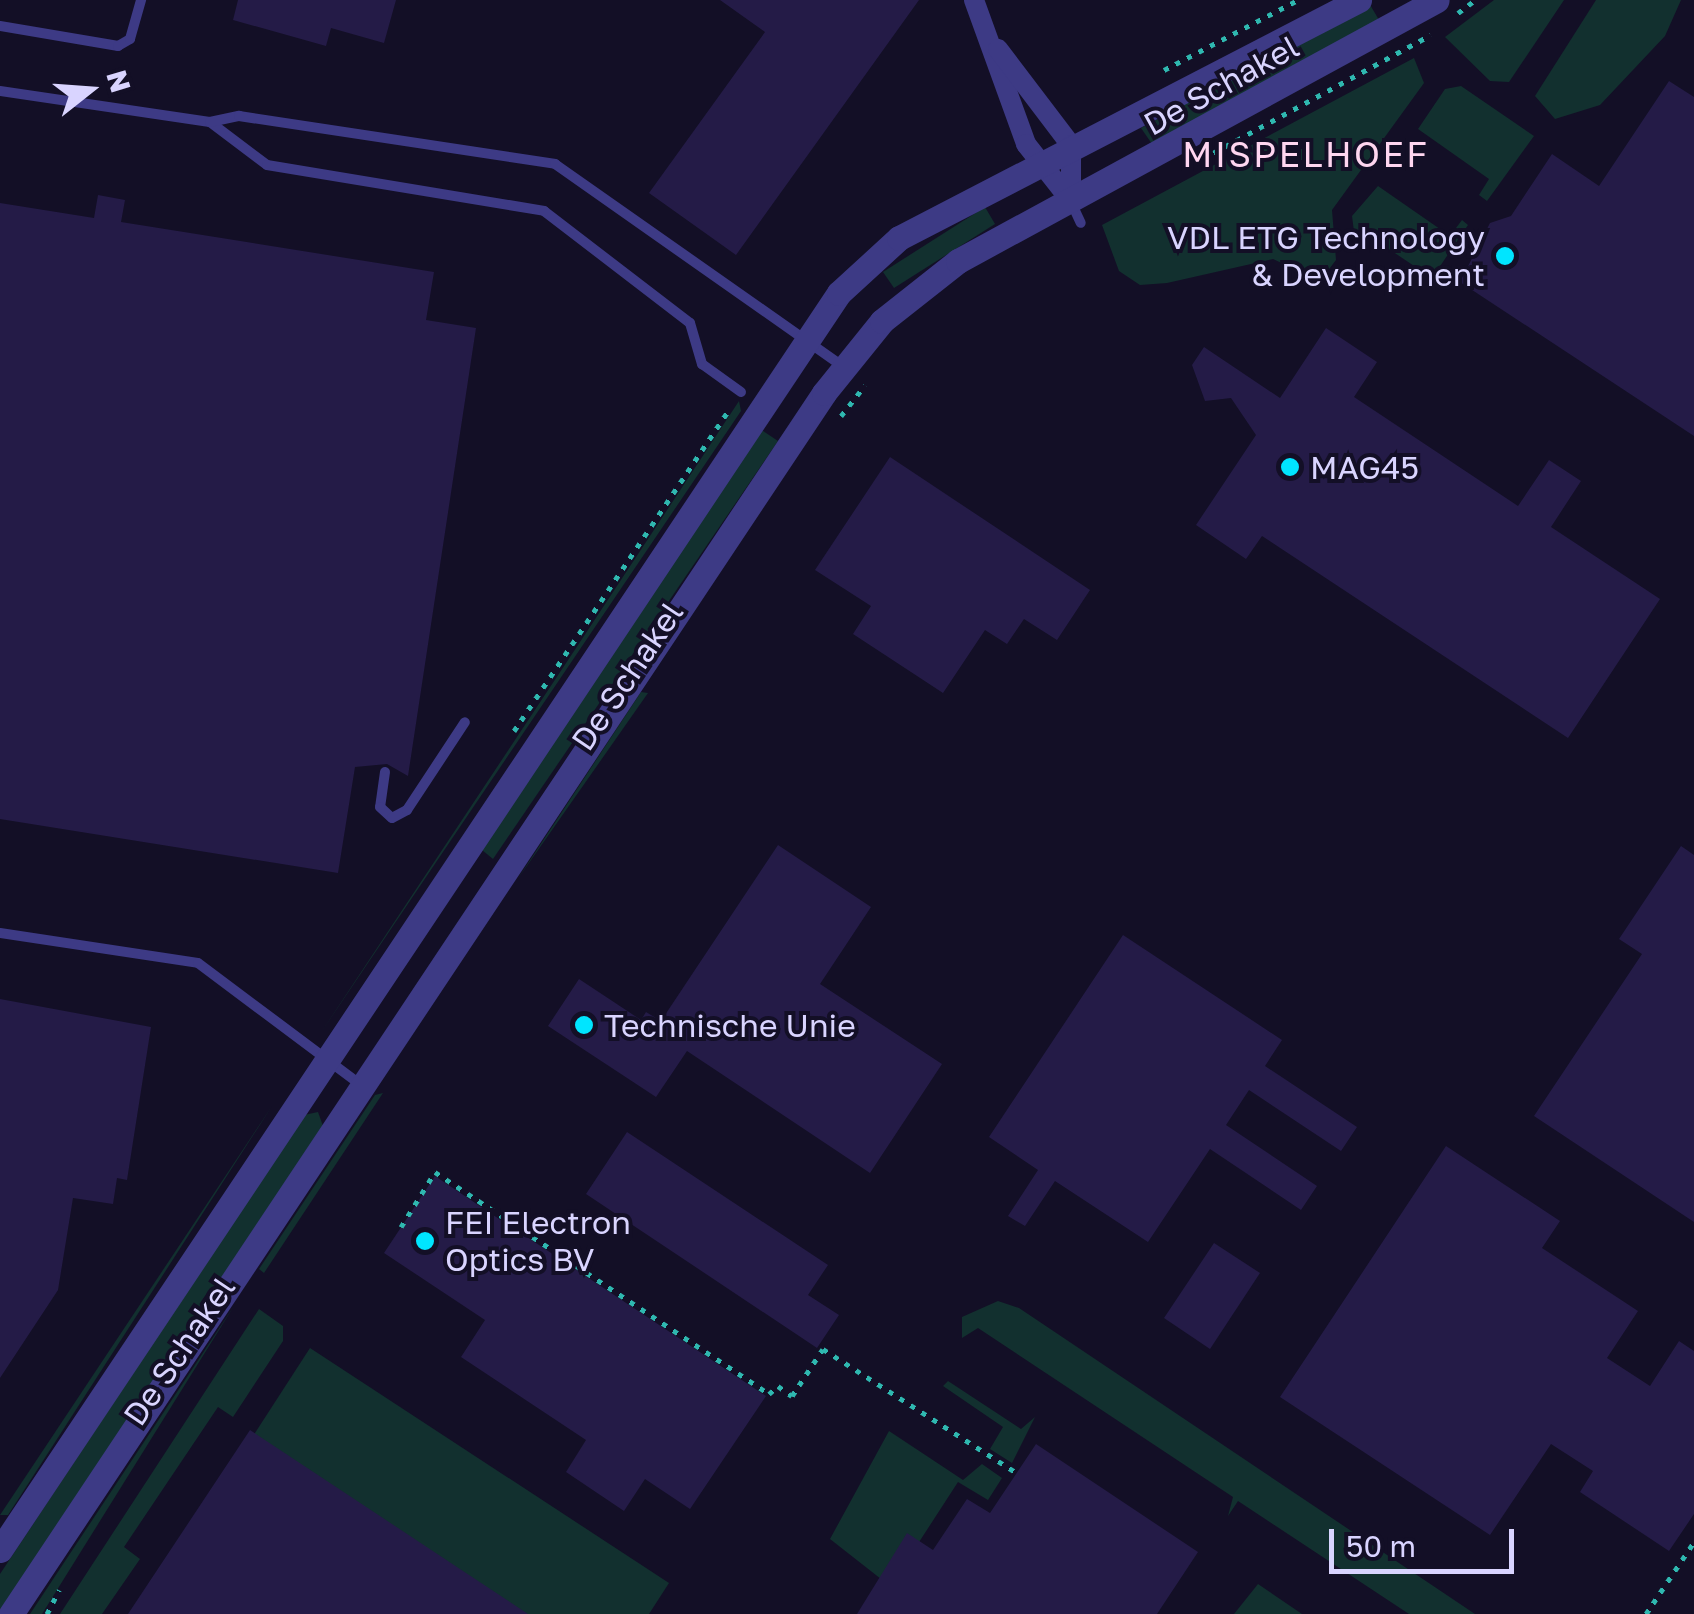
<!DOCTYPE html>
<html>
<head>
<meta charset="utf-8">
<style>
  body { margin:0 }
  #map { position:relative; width:1694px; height:1614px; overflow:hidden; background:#130f26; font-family:"Golos Text",sans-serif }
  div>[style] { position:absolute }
  .green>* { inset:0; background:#12302f }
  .building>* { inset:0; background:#241b47 }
  .path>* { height:5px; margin-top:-2.5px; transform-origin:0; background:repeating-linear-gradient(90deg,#2fb8b0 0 5px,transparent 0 13px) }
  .service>* { height:10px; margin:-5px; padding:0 5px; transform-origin:5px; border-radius:5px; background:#3d3a85 }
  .minor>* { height:20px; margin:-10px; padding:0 10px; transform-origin:10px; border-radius:10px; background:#3d3a85 }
  .tertiary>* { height:25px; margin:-12.5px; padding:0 12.5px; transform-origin:12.5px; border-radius:12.5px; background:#3d3a85 }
  .dots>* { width:28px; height:28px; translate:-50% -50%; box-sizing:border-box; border:5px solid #130f26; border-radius:50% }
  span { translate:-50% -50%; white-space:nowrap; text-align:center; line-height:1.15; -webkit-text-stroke:8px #130f26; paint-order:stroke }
  .street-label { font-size:32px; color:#d9d4ff }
  .poi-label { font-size:32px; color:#d9d4ff }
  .right { translate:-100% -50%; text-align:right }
  .left { translate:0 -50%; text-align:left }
  .neighbourhood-label { font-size:35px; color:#ffd6f0; letter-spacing:2.5px }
  .north { position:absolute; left:40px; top:40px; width:100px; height:100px; -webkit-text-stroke:8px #130f26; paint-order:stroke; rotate:73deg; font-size:28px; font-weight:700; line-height:40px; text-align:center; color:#d9d4ff }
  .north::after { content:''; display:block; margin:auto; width:35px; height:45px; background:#d9d4ff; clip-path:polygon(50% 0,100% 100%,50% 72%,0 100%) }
  .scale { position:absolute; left:1329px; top:1529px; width:185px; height:45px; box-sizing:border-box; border:5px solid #d9d4ff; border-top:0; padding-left:12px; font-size:30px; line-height:35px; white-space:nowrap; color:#d9d4ff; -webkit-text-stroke:8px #130f26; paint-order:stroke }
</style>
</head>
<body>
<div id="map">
  <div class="green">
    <i style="clip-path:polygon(1494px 0,1564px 0,1509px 82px,1490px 81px,1445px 37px)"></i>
    <i style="clip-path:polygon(1596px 0,1681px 0,1665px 36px,1600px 105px,1555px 119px,1535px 96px)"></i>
    <i style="clip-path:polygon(1369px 3px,1379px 20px,1152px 144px,1141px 128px)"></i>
    <i style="clip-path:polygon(1414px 58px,1424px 83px,1332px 210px,1336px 260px,1320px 281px,1273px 259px,1167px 283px,1140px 285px,1119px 271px,1102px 225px)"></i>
    <i style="clip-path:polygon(1461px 86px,1534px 136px,1487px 201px,1479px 195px,1489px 179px,1418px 129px,1445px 89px)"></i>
    <i style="clip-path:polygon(1378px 186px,1450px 236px,1462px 220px,1468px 225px,1432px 278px,1368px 235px,1356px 247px,1352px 216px)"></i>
    <i style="clip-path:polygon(985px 207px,995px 224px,894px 288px,883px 272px)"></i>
    <i style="clip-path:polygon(739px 401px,741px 411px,322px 1031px,580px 642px)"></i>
    <i style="clip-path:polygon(760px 429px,778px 441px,493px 859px,482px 850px)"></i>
    <i style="clip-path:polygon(641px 692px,648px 693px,517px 880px)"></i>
    <i style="clip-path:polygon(383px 1093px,264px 1273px,259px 1269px,375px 1095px)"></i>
    <i style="clip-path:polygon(272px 1106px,8px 1515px,0 1515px)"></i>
    <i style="clip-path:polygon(318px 1112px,323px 1126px,0 1613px,0 1574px,304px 1115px)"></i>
    <i style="clip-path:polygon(998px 1301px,1019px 1308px,1475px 1614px,1409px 1614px,1238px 1501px,1228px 1516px,1233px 1497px,978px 1328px,962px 1338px,962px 1317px)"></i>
    <i style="clip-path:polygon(234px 1306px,42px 1614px,30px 1614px)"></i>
    <i style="clip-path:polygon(259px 1309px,283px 1326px,283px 1341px,233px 1417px,218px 1407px,124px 1547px,140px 1559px,102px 1614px,60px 1614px)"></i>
    <i style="clip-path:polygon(310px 1348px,669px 1583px,649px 1614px,525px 1614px,253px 1436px)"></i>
    <i style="clip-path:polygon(948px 1381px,1021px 1429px,1035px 1417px,1012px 1463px,990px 1449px,1003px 1427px,943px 1386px)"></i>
    <i style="clip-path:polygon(889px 1431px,963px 1480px,982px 1464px,1002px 1478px,988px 1500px,958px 1482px,910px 1556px,881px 1579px,830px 1539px)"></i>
    <i style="clip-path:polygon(1258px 1584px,1302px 1614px,1234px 1614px)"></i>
  </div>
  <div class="building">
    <i style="clip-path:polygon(238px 0,396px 0,384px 43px,331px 28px,326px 46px,233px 20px)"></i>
    <i style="clip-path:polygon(720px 0,919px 0,736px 255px,649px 193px,765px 32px)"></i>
    <i style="clip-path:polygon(1669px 81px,1694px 97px,1694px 436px,1460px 282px,1490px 223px,1511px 216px,1552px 154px,1599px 186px)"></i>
    <i style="clip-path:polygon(98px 195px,125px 200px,121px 222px,434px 272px,426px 320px,476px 328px,408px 776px,387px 764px,355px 767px,338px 873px,0 819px,0 203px,94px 218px)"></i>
    <i style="clip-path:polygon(1326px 328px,1377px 362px,1354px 397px,1518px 506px,1549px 460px,1581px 481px,1551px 527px,1660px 599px,1568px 738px,1262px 536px,1246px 559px,1196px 525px,1256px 435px,1231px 398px,1205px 401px,1192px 365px,1204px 347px,1280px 398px)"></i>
    <i style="clip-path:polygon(890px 457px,1090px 590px,1057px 640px,1024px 619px,1007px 644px,985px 630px,943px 693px,853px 634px,871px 606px,815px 570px)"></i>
    <i style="clip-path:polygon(778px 845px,871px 907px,820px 984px,942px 1064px,870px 1173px,687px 1051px,656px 1097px,548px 1026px,579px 979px,641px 1020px,646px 1012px,661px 1021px)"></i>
    <i style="clip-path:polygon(1681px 846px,1694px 855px,1694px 1222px,1534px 1116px,1642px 954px,1619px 939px)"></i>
    <i style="clip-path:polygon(1123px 935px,1282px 1040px,1265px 1066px,1357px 1127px,1341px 1151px,1249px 1090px,1226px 1125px,1317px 1186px,1301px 1210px,1210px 1149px,1148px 1242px,1055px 1181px,1025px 1226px,1008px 1216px,1038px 1170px,989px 1137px)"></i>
    <i style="clip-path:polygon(0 999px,151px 1027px,127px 1180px,117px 1178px,113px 1204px,73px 1198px,58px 1290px,0 1378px)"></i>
    <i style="clip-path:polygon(627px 1132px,828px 1265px,808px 1295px,839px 1315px,817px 1348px,586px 1194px)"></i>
    <i style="clip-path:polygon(1446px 1146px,1560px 1221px,1542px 1248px,1638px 1311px,1607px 1358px,1650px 1386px,1679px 1341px,1694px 1351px,1694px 1514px,1669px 1551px,1580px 1492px,1593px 1471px,1551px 1444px,1490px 1535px,1280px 1397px)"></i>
    <i style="clip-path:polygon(435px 1176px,508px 1225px,517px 1211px,536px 1224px,527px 1237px,766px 1396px,690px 1509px,645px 1479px,624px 1511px,566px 1472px,586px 1440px,461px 1357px,485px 1320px,384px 1253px)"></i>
    <i style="clip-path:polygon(1214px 1243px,1260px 1273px,1210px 1349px,1164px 1318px)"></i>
    <i style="clip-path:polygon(250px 1430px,463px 1571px,528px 1614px,128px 1614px)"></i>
    <i style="clip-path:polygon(1036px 1444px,1198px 1552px,1157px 1614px,857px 1614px,907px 1533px,933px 1550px,967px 1499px,990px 1513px)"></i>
  </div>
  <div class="path">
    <i style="left:1458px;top:13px;width:21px;rotate:-37deg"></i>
    <i style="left:1164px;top:70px;width:151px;rotate:-27.6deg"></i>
    <i style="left:1202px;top:159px;width:260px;rotate:-28.5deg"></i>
    <i style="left:841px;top:416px;width:39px;rotate:-52deg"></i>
    <i style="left:514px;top:731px;width:389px;rotate:-56.2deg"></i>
    <i style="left:401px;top:1227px;width:65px;rotate:-58.3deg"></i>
    <i style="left:435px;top:1172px;width:401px;rotate:33.6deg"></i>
    <i style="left:769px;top:1394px;width:12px;rotate:-42deg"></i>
    <i style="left:778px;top:1386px;width:17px;rotate:36deg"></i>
    <i style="left:792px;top:1396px;width:56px;rotate:-56.6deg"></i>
    <i style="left:823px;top:1349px;width:230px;rotate:32.6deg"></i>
    <i style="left:47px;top:1614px;width:27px;rotate:-63deg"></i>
    <i style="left:1646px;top:1614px;width:87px;rotate:-56.3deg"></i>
  </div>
  <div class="service">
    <i style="left:0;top:26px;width:120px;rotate:9.6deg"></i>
    <i style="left:118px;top:46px;width:14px;rotate:-30deg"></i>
    <i style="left:130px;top:39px;width:41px;rotate:-74.2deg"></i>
    <i style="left:0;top:91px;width:212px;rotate:8.4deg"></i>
    <i style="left:210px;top:122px;width:71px;rotate:37deg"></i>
    <i style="left:267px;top:165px;width:281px;rotate:9.4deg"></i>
    <i style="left:544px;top:211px;width:184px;rotate:37.5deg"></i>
    <i style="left:690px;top:323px;width:43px;rotate:73.7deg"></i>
    <i style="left:702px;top:364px;width:48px;rotate:35.7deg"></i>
    <i style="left:210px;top:122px;width:30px;rotate:-12deg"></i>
    <i style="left:239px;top:116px;width:320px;rotate:8.6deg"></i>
    <i style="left:555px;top:164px;width:351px;rotate:35.1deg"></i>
    <i style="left:1071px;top:202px;width:23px;rotate:65deg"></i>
    <i style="left:385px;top:772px;width:35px;rotate:98deg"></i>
    <i style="left:380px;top:807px;width:16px;rotate:43deg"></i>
    <i style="left:392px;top:818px;width:17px;rotate:-28deg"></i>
    <i style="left:407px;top:810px;width:105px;rotate:-56.6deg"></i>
    <i style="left:0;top:933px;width:200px;rotate:8.6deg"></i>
    <i style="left:198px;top:963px;width:204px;rotate:36.8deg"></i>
  </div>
  <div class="minor">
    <i style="left:974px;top:0;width:153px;rotate:70.1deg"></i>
    <i style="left:1026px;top:144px;width:73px;rotate:51.7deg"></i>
    <i style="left:998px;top:49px;width:121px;rotate:52.8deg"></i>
    <i style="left:1071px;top:145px;width:56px;rotate:90deg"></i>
  </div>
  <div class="tertiary">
    <i style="left:0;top:1550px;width:1511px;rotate:-56.28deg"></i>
    <i style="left:839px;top:293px;width:81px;rotate:-42.5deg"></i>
    <i style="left:899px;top:238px;width:518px;rotate:-27.36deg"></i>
    <i style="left:11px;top:1614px;width:1467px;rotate:-56.34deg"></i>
    <i style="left:824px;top:393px;width:92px;rotate:-51.1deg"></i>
    <i style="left:882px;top:321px;width:97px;rotate:-38.3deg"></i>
    <i style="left:958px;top:261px;width:545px;rotate:-28.59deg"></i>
  </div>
  <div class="dots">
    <i style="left:1505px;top:256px;background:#00e5ff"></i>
    <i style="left:1290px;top:467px;background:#00e5ff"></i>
    <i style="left:584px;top:1025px;background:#00e5ff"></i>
    <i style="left:425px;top:1241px;background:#00e5ff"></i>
  </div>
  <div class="street-label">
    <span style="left:1221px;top:85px;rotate:-29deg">De Schakel</span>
    <span style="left:627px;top:676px;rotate:-56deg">De Schakel</span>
    <span style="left:179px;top:1351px;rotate:-56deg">De Schakel</span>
  </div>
  <div class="poi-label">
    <span class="right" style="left:1485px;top:256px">VDL ETG Technology<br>&amp; Development</span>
    <span class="left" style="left:1310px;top:467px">MAG45</span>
    <span class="left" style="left:604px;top:1025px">Technische Unie</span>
    <span class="left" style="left:445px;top:1241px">FEI Electron<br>Optics BV</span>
  </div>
  <div class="neighbourhood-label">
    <span style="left:1306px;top:154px">MISPELHOEF</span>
  </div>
  <div class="north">N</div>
  <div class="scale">50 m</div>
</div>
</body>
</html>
